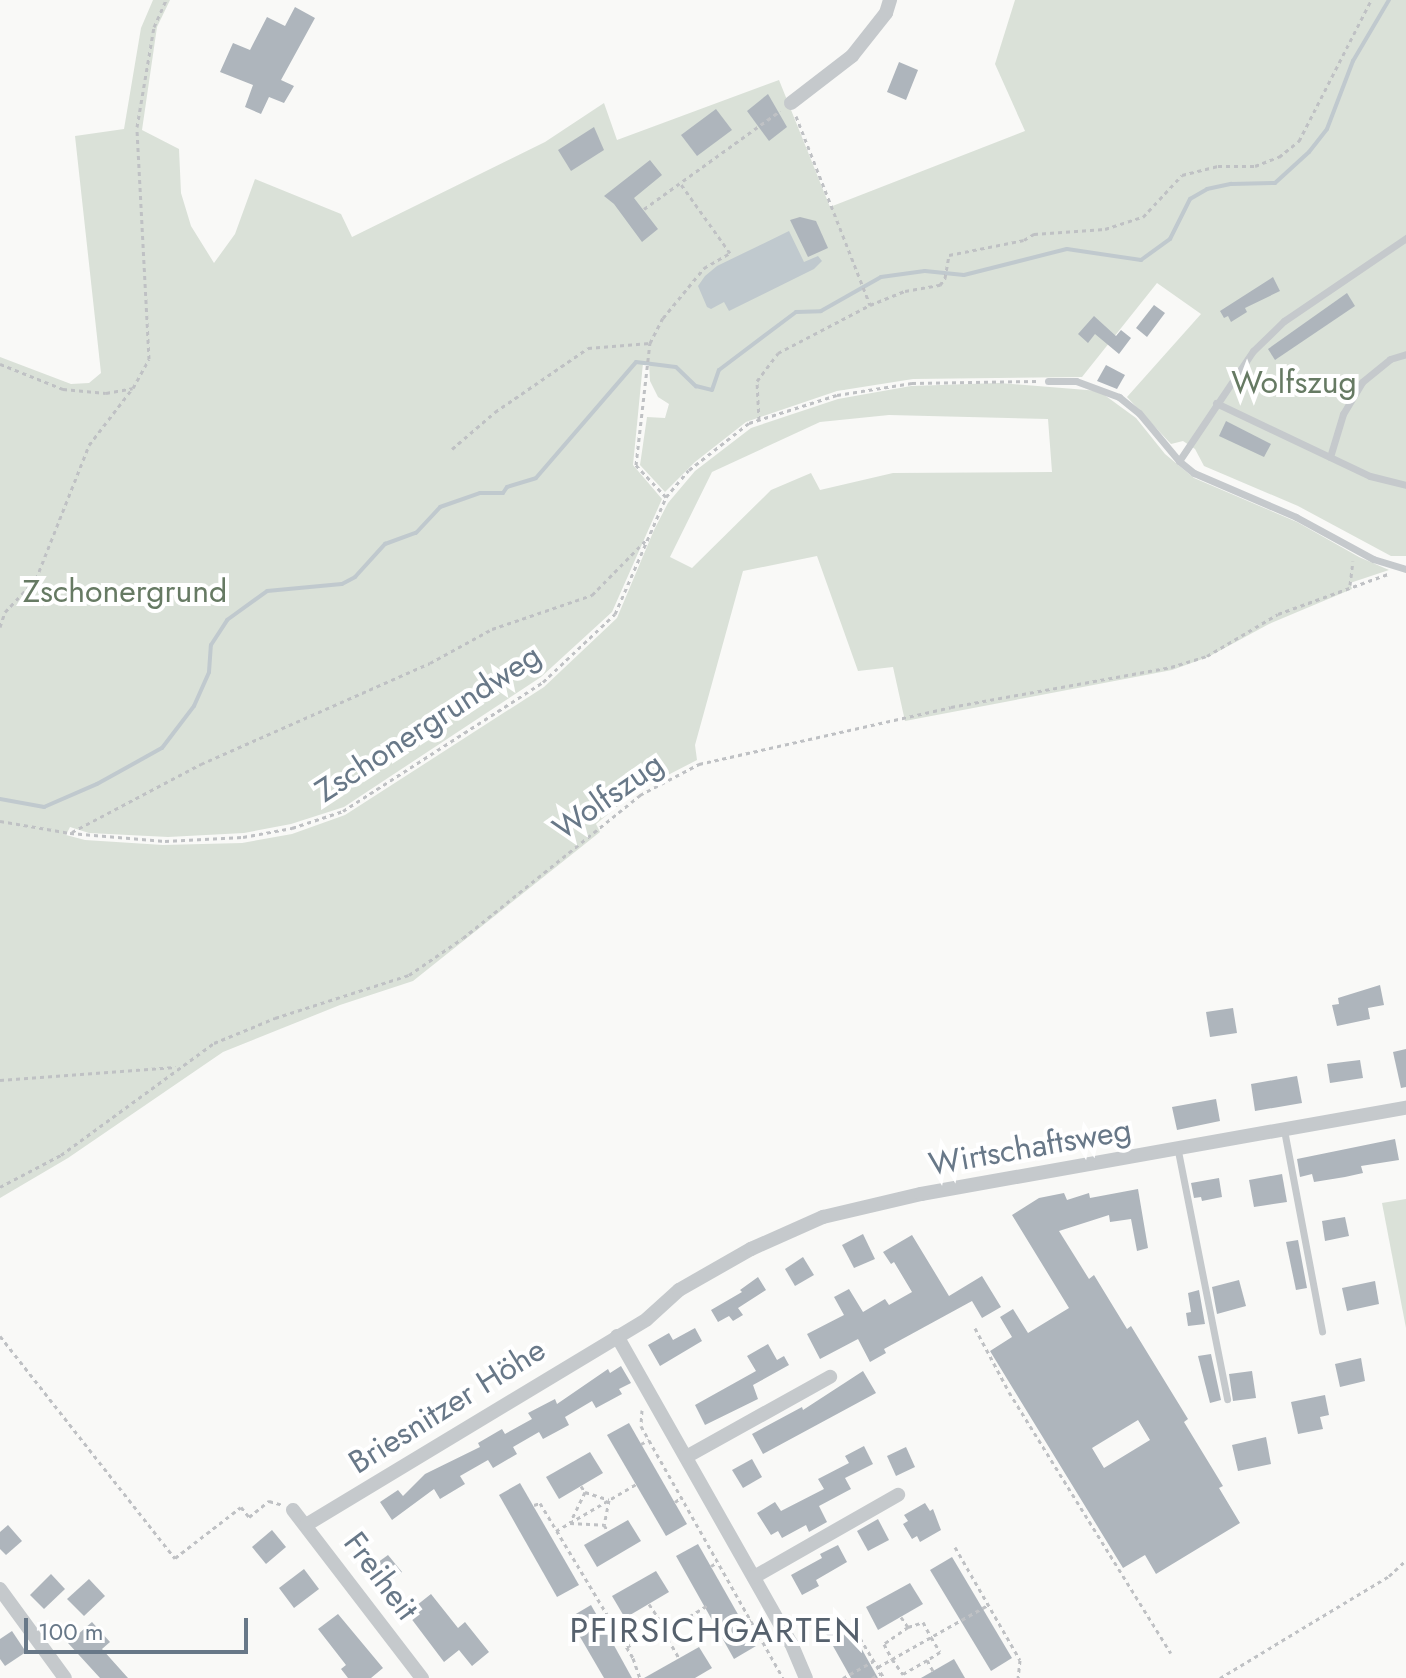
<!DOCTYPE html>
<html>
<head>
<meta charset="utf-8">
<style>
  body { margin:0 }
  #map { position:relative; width:1406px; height:1678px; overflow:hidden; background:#f9f9f7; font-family:Jost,sans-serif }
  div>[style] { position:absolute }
  .green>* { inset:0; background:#dae1d8 }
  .water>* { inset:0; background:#c0c9ce }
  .stream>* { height:4px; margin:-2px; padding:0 2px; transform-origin:2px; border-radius:2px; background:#c0c9ce }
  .building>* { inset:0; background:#aeb5bc }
  .path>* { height:3px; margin-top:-1.5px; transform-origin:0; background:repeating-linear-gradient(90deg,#bfc1c4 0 4px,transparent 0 8px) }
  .service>* { height:7px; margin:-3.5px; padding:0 3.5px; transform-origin:3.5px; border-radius:3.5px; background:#c5c9cc }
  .minor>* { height:14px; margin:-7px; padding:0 7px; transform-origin:7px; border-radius:7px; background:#c5c9cc }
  span { translate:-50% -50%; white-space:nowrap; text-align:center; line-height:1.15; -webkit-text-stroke:8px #fff; paint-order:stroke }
  .park-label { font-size:32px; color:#667a63 }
  .street-label { font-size:32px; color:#687888 }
  .neighbourhood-label { font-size:34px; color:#56616d; letter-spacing:2px }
  .scale { position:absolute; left:24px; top:1618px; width:224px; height:36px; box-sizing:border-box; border:4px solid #687888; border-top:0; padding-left:10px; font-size:24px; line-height:28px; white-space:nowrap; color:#687888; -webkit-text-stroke:6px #fff; paint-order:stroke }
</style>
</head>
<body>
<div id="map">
  <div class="green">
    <i style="clip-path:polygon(evenodd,153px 0,170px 0,157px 27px,142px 130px,179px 149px,181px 193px,191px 226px,214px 263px,235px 234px,255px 179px,341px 214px,352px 237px,545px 142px,604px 103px,617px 140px,779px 80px,830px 207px,1025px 131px,995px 64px,1015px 0,1406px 0,1406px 556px,1391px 556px,1298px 506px,1204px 466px,1195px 449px,1183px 441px,1171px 444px,1127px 397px,1201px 314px,1157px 283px,1082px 377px,913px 379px,837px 391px,746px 422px,695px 462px,665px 492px,640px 465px,647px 417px,665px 418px,669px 404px,658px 397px,650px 381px,649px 363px,643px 363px,633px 465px,662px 499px,612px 612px,541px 677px,344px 807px,291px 824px,244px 833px,168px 837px,89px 833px,70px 827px,66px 835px,85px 840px,163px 845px,242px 843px,292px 834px,345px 815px,544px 687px,617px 618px,654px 530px,668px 503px,695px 471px,751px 428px,838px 399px,911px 386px,999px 383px,1099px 391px,1136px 418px,1165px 454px,1194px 478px,1297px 522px,1359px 557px,1389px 570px,1350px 583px,1352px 589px,1269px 624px,1208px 657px,1172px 670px,905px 721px,893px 667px,858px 671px,817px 556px,743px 571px,695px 745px,697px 760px,635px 792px,596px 824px,600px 832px,413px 981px,340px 1005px,223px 1052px,68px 1158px,0 1198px,0 357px,71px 384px,89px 383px,101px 373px,75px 136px,124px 129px,141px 28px,153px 0,889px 415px,1048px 419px,1052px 472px,893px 473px,820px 490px,811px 473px,771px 490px,692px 568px,670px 557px,712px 472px,820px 422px,889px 415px)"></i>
    <i style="clip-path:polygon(1406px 1199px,1406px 1328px,1382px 1203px)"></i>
  </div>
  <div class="water">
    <i style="clip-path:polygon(789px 231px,804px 262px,818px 256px,822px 261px,814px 269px,729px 311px,724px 302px,711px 309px,707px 307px,698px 286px,705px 276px,717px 266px)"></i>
  </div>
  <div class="stream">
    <i style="left:0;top:799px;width:45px;rotate:10.3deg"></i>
    <i style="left:44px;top:807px;width:58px;rotate:-23.5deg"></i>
    <i style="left:97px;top:784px;width:74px;rotate:-29deg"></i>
    <i style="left:162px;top:748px;width:53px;rotate:-52.7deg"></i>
    <i style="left:194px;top:706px;width:37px;rotate:-66deg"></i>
    <i style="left:209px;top:672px;width:27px;rotate:-86deg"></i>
    <i style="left:211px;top:645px;width:30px;rotate:-57deg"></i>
    <i style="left:227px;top:620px;width:49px;rotate:-35.9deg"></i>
    <i style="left:267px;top:591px;width:75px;rotate:-5.3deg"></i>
    <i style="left:342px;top:584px;width:15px;rotate:-28deg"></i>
    <i style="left:355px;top:577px;width:45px;rotate:-47.7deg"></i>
    <i style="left:385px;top:544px;width:33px;rotate:-20deg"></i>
    <i style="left:416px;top:533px;width:35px;rotate:-47deg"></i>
    <i style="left:440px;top:507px;width:42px;rotate:-19.3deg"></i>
    <i style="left:480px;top:493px;width:23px"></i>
    <i style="left:503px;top:493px;width:7px;rotate:-56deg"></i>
    <i style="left:507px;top:487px;width:30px;rotate:-17deg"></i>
    <i style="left:536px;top:478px;width:153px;rotate:-49.2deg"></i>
    <i style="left:636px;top:362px;width:40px;rotate:7.1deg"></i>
    <i style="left:676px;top:367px;width:28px;rotate:44deg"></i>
    <i style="left:696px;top:386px;width:16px;rotate:14deg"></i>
    <i style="left:712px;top:390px;width:21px;rotate:-71deg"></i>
    <i style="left:719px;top:370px;width:96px;rotate:-37deg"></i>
    <i style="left:796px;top:312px;width:25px;rotate:-2deg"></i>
    <i style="left:821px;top:311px;width:69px;rotate:-29.5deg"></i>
    <i style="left:881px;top:277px;width:44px;rotate:-7.8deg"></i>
    <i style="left:925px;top:271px;width:39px;rotate:6deg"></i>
    <i style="left:964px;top:275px;width:106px;rotate:-14.2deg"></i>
    <i style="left:1067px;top:249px;width:75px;rotate:8.5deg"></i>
    <i style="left:1141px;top:260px;width:36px;rotate:-36deg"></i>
    <i style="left:1170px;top:239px;width:45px;rotate:-63.4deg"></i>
    <i style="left:1190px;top:199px;width:20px;rotate:-30deg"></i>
    <i style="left:1207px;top:189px;width:25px;rotate:-12deg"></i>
    <i style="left:1231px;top:184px;width:44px;rotate:-1.3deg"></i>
    <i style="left:1275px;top:183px;width:46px;rotate:-42.4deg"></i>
    <i style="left:1309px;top:152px;width:29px;rotate:-52deg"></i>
    <i style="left:1327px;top:129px;width:73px;rotate:-69.1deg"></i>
    <i style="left:1353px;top:61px;width:71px;rotate:-59.5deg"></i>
  </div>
  <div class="building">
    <i style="clip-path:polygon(295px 7px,315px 18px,281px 80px,294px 86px,284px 103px,269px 97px,261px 114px,245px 107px,253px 85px,220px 72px,233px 43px,250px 50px,267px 17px,285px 26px)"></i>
    <i style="clip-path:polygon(899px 62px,918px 70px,906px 100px,887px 92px)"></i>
    <i style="clip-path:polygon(768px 94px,787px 127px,769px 141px,747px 111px)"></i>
    <i style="clip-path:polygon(716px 109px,732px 130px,697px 156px,681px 135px)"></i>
    <i style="clip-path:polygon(594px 127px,604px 150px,571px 171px,558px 150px)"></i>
    <i style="clip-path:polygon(650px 160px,662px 175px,634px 198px,658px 229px,642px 242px,614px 204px,604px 196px)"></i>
    <i style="clip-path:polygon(800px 217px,816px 221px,828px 248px,808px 257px,790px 220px)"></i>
    <i style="clip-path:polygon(1273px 277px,1280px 291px,1245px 308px,1247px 312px,1231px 322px,1228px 316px,1224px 318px,1220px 311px)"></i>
    <i style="clip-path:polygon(1347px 293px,1355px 306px,1275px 360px,1268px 349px)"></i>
    <i style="clip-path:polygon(1154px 305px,1165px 313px,1147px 337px,1136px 328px)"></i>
    <i style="clip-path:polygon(1094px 316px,1116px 336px,1121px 330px,1131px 338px,1119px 354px,1095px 334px,1088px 343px,1078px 334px)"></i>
    <i style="clip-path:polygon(1106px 365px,1125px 375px,1117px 389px,1097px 381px)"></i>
    <i style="clip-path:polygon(1226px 421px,1271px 444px,1264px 457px,1219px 436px)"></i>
    <i style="clip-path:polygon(1380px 985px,1384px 1005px,1368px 1008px,1370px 1019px,1337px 1026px,1332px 1005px,1339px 1004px,1338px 998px)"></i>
    <i style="clip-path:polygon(1233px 1008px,1237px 1033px,1210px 1037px,1206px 1012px)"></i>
    <i style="clip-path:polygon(1406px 1049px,1406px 1087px,1401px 1088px,1393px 1052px)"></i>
    <i style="clip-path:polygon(1360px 1060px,1363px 1078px,1330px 1083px,1327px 1064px)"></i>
    <i style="clip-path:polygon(1297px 1076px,1302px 1103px,1255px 1111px,1251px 1084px)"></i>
    <i style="clip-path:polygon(1216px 1099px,1220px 1121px,1177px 1130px,1172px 1107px)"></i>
    <i style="clip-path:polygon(1395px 1139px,1399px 1160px,1361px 1166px,1363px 1173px,1345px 1177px,1314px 1182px,1312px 1174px,1300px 1177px,1297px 1159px)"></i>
    <i style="clip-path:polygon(1282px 1174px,1287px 1202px,1254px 1207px,1249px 1180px)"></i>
    <i style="clip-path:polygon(1219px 1178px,1222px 1197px,1202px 1201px,1201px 1197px,1194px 1198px,1191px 1183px)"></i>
    <i style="clip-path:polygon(evenodd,1138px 1189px,1148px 1248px,1137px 1251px,1131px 1219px,1110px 1222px,1109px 1215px,1059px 1231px,1089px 1279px,1094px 1275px,1127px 1329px,1131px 1326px,1188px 1419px,1184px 1422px,1223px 1486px,1219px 1488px,1240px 1523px,1156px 1574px,1145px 1555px,1123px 1568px,990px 1351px,1012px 1337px,1000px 1317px,1013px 1309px,1028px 1333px,1069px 1308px,1012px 1215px,1039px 1198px,1064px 1193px,1067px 1200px,1089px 1193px,1090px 1198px,1138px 1189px,1138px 1420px,1150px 1440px,1104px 1468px,1092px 1448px,1138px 1420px)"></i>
    <i style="clip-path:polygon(1345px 1217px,1349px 1236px,1325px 1241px,1322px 1221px)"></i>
    <i style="clip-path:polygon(863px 1234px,875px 1259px,854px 1268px,842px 1245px)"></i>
    <i style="clip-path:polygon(912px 1235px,949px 1296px,982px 1276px,1001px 1307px,982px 1318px,972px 1301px,884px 1349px,886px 1353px,870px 1362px,858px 1339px,820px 1359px,807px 1334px,844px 1315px,834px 1297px,849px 1289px,863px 1312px,885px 1299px,889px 1305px,912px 1292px,894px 1262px,891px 1264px,883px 1252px)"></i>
    <i style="clip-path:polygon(1298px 1240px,1307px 1288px,1296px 1290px,1286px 1242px)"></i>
    <i style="clip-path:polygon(803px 1257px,814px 1275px,795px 1286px,785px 1269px)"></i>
    <i style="clip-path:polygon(758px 1277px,766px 1290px,738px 1308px,743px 1315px,733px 1321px,729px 1316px,718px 1322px,711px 1310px,742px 1292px,740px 1290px)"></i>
    <i style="clip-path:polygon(1239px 1280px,1246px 1306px,1217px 1314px,1212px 1287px)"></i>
    <i style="clip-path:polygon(1375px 1281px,1379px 1304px,1347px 1311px,1342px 1288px)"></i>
    <i style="clip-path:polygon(1199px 1290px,1205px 1324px,1188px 1326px,1186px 1313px,1191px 1312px,1188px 1293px)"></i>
    <i style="clip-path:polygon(695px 1328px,702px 1341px,660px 1366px,648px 1345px,669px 1333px,673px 1340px)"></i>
    <i style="clip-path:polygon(768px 1344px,777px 1360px,784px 1356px,789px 1365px,753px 1385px,758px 1399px,705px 1425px,695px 1405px,756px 1371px,747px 1356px)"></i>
    <i style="clip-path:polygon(1211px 1354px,1221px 1400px,1210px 1403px,1198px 1356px)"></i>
    <i style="clip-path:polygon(1361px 1358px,1365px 1381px,1340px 1387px,1335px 1364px)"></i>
    <i style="clip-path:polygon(621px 1366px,631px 1383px,619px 1389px,622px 1394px,596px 1408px,592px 1401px,565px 1417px,569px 1425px,543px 1439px,539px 1432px,513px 1447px,517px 1454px,493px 1468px,488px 1460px,460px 1476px,465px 1484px,440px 1499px,434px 1489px,392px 1520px,380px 1502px,398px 1490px,403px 1496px,425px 1474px,480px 1447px,478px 1443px,502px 1429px,505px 1434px,532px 1419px,528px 1413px,555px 1399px,557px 1404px,608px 1369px,610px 1373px)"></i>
    <i style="clip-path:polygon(863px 1371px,876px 1393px,763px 1454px,752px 1434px,802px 1407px,803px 1410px)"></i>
    <i style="clip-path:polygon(1252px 1371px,1256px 1398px,1233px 1401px,1229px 1374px)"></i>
    <i style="clip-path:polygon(1325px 1395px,1329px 1415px,1320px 1417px,1323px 1429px,1298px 1434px,1291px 1402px)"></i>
    <i style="clip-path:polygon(629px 1423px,687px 1524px,666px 1536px,607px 1435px)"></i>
    <i style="clip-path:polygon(1266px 1437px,1271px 1464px,1238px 1471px,1232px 1445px)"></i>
    <i style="clip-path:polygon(864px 1446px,873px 1464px,845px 1478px,851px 1489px,819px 1506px,827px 1522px,809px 1532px,806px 1525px,782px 1538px,778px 1531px,771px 1535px,757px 1513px,775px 1502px,781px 1511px,824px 1489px,818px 1479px,849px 1463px,845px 1456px)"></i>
    <i style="clip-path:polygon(906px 1447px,915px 1467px,896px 1476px,887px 1456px)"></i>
    <i style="clip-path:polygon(590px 1452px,603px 1473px,559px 1499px,546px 1477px)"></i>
    <i style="clip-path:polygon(752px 1459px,762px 1477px,743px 1488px,732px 1470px)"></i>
    <i style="clip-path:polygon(520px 1483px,579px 1585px,557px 1597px,499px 1495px)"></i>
    <i style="clip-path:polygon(925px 1503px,930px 1511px,933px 1509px,941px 1530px,920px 1542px,917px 1536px,912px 1539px,903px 1524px,908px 1521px,904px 1515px)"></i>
    <i style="clip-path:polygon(878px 1519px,889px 1540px,868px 1551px,857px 1531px)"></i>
    <i style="clip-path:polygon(628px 1520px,641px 1541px,597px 1567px,584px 1545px)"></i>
    <i style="clip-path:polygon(8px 1525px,22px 1541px,6px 1555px,0 1549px,0 1532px)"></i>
    <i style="clip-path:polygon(272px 1530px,286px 1547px,266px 1564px,252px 1547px)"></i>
    <i style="clip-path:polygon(698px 1544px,756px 1646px,734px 1659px,676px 1556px)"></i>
    <i style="clip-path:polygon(838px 1545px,847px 1562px,816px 1580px,819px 1586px,802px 1595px,791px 1575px,822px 1558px,820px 1554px)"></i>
    <i style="clip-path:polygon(388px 1555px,402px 1572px,384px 1586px,370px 1568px)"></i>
    <i style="clip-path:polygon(952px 1557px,1012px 1658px,991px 1671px,930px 1570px)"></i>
    <i style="clip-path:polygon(304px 1569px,319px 1589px,294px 1608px,279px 1588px)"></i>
    <i style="clip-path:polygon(656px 1571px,669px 1592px,625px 1618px,612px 1596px)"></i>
    <i style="clip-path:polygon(51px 1574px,65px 1589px,44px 1609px,30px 1595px)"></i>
    <i style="clip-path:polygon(89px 1579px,105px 1596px,84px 1616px,67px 1599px)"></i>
    <i style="clip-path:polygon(910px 1583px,923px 1604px,878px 1630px,866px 1607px)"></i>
    <i style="clip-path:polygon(431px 1594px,458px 1628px,465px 1622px,489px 1652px,472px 1666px,459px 1650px,444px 1662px,407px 1613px)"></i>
    <i style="clip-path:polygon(591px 1605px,616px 1649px,632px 1678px,604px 1678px,569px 1618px)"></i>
    <i style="clip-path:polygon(338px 1614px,383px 1668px,371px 1678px,348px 1678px,341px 1669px,346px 1665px,318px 1629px)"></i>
    <i style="clip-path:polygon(845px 1619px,869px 1662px,878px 1678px,851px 1678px,824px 1630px)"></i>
    <i style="clip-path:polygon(92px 1622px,110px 1642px,102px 1649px,128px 1678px,100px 1678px,68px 1643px)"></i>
    <i style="clip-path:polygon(12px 1631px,26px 1652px,5px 1666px,0 1659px,0 1639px)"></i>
    <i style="clip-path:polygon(699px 1647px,712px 1668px,695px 1678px,644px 1678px)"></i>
    <i style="clip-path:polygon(954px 1659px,965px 1678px,921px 1678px)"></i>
  </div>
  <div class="path">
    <i style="left:796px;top:116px;width:203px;rotate:68.6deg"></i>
    <i style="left:644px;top:209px;width:168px;rotate:-35.8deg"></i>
    <i style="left:0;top:364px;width:68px;rotate:21.6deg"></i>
    <i style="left:63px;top:389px;width:43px;rotate:5.3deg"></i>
    <i style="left:106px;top:393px;width:27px;rotate:-10deg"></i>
    <i style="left:133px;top:388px;width:33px;rotate:-61deg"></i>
    <i style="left:149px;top:359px;width:232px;rotate:-93deg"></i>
    <i style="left:137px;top:127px;width:101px;rotate:-80.4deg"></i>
    <i style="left:154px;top:27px;width:30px;rotate:-66deg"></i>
    <i style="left:759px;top:420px;width:39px;rotate:-93deg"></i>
    <i style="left:757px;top:381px;width:35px;rotate:-53deg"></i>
    <i style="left:778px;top:353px;width:104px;rotate:-27.6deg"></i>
    <i style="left:870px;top:305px;width:38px;rotate:-22deg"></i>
    <i style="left:905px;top:291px;width:36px;rotate:-10deg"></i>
    <i style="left:940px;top:285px;width:9px;rotate:-54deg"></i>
    <i style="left:945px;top:278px;width:23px;rotate:-80deg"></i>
    <i style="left:949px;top:255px;width:76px;rotate:-11.3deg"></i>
    <i style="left:1024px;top:240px;width:12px;rotate:-31deg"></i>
    <i style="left:1034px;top:234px;width:71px;rotate:-4deg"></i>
    <i style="left:1105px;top:229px;width:40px;rotate:-18deg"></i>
    <i style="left:1143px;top:217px;width:57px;rotate:-47.1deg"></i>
    <i style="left:1182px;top:175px;width:37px;rotate:-14deg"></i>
    <i style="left:1218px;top:166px;width:37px"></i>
    <i style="left:1255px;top:166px;width:26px;rotate:-21deg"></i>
    <i style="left:1279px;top:157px;width:26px;rotate:-39deg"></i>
    <i style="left:1299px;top:141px;width:158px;rotate:-62.9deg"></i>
    <i style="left:452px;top:449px;width:57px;rotate:-40.7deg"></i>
    <i style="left:495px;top:412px;width:113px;rotate:-34.5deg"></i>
    <i style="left:588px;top:348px;width:62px;rotate:-4.6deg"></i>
    <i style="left:666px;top:497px;width:44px;rotate:-133.2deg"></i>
    <i style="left:636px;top:465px;width:123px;rotate:-83.5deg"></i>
    <i style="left:650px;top:343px;width:28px;rotate:-63deg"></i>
    <i style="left:663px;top:318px;width:65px;rotate:-50.6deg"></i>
    <i style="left:704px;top:268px;width:30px;rotate:-30deg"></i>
    <i style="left:730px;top:253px;width:86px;rotate:-125.5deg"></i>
    <i style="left:1350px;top:585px;width:24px;rotate:-83deg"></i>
    <i style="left:0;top:627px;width:16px;rotate:-72deg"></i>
    <i style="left:5px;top:612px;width:45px;rotate:-46.8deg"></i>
    <i style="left:36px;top:579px;width:144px;rotate:-68.4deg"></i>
    <i style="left:89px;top:445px;width:71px;rotate:-52.5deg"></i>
    <i style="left:0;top:821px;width:71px;rotate:9.7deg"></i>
    <i style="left:70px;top:833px;width:95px;rotate:4.8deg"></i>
    <i style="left:165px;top:841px;width:78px;rotate:-2.9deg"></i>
    <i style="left:243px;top:837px;width:50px;rotate:-10.4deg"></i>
    <i style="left:292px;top:828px;width:54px;rotate:-18.4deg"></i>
    <i style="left:343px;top:811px;width:238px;rotate:-32.8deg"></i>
    <i style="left:543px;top:682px;width:99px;rotate:-43.4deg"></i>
    <i style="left:615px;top:614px;width:128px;rotate:-66.4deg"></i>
    <i style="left:666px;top:497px;width:35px;rotate:-50deg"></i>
    <i style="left:689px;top:470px;width:76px;rotate:-38.1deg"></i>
    <i style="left:749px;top:423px;width:92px;rotate:-17.7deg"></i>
    <i style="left:837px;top:395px;width:76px;rotate:-9.1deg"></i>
    <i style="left:912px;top:383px;width:128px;rotate:-0.9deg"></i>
    <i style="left:72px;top:832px;width:146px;rotate:-27.8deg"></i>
    <i style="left:201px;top:764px;width:250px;rotate:-23.8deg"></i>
    <i style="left:430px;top:663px;width:71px;rotate:-28.7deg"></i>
    <i style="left:492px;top:629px;width:106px;rotate:-18.8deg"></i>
    <i style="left:592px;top:595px;width:76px;rotate:-45.5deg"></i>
    <i style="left:0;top:1080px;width:176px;rotate:-4.2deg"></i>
    <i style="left:0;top:1187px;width:69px;rotate:-27.7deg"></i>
    <i style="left:61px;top:1155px;width:190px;rotate:-36.2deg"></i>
    <i style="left:214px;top:1043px;width:66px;rotate:-22.3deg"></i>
    <i style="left:275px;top:1018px;width:141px;rotate:-17.8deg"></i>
    <i style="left:409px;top:975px;width:65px;rotate:-34.4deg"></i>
    <i style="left:463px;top:938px;width:228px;rotate:-38.9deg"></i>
    <i style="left:640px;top:795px;width:67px;rotate:-27.7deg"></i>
    <i style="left:699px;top:764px;width:258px;rotate:-12.7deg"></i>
    <i style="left:951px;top:707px;width:224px;rotate:-10.3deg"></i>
    <i style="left:1171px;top:667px;width:38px;rotate:-17deg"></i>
    <i style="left:1207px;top:656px;width:82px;rotate:-30.6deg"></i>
    <i style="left:1278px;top:614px;width:117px;rotate:-20deg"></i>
    <i style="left:975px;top:1328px;width:72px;rotate:62deg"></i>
    <i style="left:1009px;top:1392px;width:307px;rotate:58.2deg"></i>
    <i style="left:0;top:1336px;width:283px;rotate:51.8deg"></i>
    <i style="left:175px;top:1558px;width:83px;rotate:-37.7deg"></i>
    <i style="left:241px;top:1507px;width:13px;rotate:51deg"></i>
    <i style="left:249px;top:1517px;width:26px;rotate:-39deg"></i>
    <i style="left:269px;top:1501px;width:15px;rotate:16deg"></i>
    <i style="left:642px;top:1410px;width:16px;rotate:94deg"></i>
    <i style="left:641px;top:1426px;width:289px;rotate:60.6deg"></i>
    <i style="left:641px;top:1444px;width:9px;rotate:-27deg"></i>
    <i style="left:581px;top:1486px;width:7px;rotate:56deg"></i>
    <i style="left:585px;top:1492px;width:25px;rotate:18deg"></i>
    <i style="left:609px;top:1500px;width:25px;rotate:101deg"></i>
    <i style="left:585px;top:1492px;width:34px;rotate:116deg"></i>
    <i style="left:570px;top:1523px;width:34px;rotate:3deg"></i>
    <i style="left:604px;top:1525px;width:7px;rotate:56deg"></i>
    <i style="left:675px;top:1502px;width:9px;rotate:-36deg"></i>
    <i style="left:534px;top:1505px;width:6px;rotate:-18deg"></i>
    <i style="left:540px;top:1503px;width:181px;rotate:59deg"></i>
    <i style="left:633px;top:1658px;width:21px;rotate:71deg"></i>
    <i style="left:556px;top:1531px;width:95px;rotate:-30.3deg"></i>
    <i style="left:955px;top:1547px;width:130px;rotate:60.1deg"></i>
    <i style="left:1020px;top:1660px;width:18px;rotate:96deg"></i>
    <i style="left:711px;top:1566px;width:8px;rotate:-30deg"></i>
    <i style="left:649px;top:1604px;width:25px;rotate:56deg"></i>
    <i style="left:901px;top:1617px;width:12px;rotate:55deg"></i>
    <i style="left:908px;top:1627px;width:29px;rotate:145deg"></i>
    <i style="left:884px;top:1644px;width:17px;rotate:62deg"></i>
    <i style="left:892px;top:1659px;width:19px;rotate:54deg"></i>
    <i style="left:903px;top:1674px;width:28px;rotate:-30deg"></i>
    <i style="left:743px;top:1624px;width:9px;rotate:-27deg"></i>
    <i style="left:908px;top:1627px;width:16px;rotate:-18deg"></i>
    <i style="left:923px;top:1622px;width:17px;rotate:62deg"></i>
    <i style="left:931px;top:1637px;width:17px;rotate:59deg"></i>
    <i style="left:940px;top:1652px;width:15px;rotate:148deg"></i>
    <i style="left:927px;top:1660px;width:13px;rotate:61deg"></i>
    <i style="left:669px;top:1629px;width:46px;rotate:-31.6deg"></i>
    <i style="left:857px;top:1640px;width:4px;rotate:-34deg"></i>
    <i style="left:860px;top:1638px;width:47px;rotate:59deg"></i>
    <i style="left:627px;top:1647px;width:42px;rotate:-31.4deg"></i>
    <i style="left:663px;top:1625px;width:7px;rotate:34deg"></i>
    <i style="left:669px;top:1629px;width:10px;rotate:96deg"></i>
    <i style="left:668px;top:1639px;width:22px;rotate:60deg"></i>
    <i style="left:878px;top:1667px;width:126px;rotate:-29.4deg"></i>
    <i style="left:843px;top:1678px;width:35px;rotate:-29deg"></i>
    <i style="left:872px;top:1678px;width:10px;rotate:-29deg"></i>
    <i style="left:1220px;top:1678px;width:197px;rotate:-31.1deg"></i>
    <i style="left:1389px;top:1576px;width:23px;rotate:-43deg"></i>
  </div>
  <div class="service">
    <i style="left:1048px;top:381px;width:28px"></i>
    <i style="left:1076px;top:381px;width:46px;rotate:20.4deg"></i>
    <i style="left:1119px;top:397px;width:26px;rotate:39deg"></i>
    <i style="left:1139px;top:413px;width:62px;rotate:50.2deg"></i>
    <i style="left:1179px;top:461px;width:19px;rotate:39deg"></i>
    <i style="left:1194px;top:473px;width:111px;rotate:23.3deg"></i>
    <i style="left:1296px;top:517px;width:88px;rotate:28.6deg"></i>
    <i style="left:1373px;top:559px;width:34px;rotate:17deg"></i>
    <i style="left:1216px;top:403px;width:170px;rotate:25.4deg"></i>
    <i style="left:1370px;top:476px;width:37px;rotate:14deg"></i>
    <i style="left:1330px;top:457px;width:45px;rotate:-73.2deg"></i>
    <i style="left:1343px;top:414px;width:37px;rotate:-59deg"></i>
    <i style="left:1362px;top:382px;width:36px;rotate:-39deg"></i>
    <i style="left:1390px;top:359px;width:17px;rotate:-17deg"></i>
    <i style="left:1179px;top:461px;width:133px;rotate:-56.1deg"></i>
    <i style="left:1253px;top:351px;width:43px;rotate:-44.1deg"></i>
    <i style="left:1284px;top:321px;width:148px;rotate:-34.2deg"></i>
    <i style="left:1284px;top:1130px;width:205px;rotate:79.3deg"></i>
    <i style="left:1178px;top:1151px;width:253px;rotate:78.8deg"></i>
  </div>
  <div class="minor">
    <i style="left:791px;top:103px;width:77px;rotate:-37.6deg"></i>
    <i style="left:852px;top:56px;width:55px;rotate:-51.7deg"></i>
    <i style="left:886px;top:13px;width:14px;rotate:-73deg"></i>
    <i style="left:617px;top:1336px;width:353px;rotate:60.5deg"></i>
    <i style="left:791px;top:1643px;width:38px;rotate:67deg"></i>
    <i style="left:686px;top:1457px;width:165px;rotate:-29.1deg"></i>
    <i style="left:293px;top:1510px;width:212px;rotate:52.5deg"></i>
    <i style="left:306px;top:1525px;width:398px;rotate:-31.1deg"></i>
    <i style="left:647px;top:1319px;width:43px;rotate:-42.2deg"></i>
    <i style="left:679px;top:1290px;width:83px;rotate:-29.7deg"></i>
    <i style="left:751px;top:1249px;width:79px;rotate:-24deg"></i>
    <i style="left:823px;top:1217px;width:101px;rotate:-13.2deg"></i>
    <i style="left:921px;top:1194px;width:493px;rotate:-10.1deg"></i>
    <i style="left:754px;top:1577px;width:166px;rotate:-29.7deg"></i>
    <i style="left:0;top:1589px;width:110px;rotate:53.9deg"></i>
  </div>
  <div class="park-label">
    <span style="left:1294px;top:382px">Wolfszug</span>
    <span style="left:125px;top:591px">Zschonergrund</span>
  </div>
  <div class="street-label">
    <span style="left:428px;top:723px;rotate:-33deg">Zschonergrundweg</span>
    <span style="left:608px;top:796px;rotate:-35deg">Wolfszug</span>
    <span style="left:1030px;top:1147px;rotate:-10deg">Wirtschaftsweg</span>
    <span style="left:447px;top:1406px;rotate:-32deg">Briesnitzer Höhe</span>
    <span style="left:381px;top:1576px;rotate:53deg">Freiheit</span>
  </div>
  <div class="neighbourhood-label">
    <span style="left:716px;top:1631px">PFIRSICHGARTEN</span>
  </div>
  <div class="scale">100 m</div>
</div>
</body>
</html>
